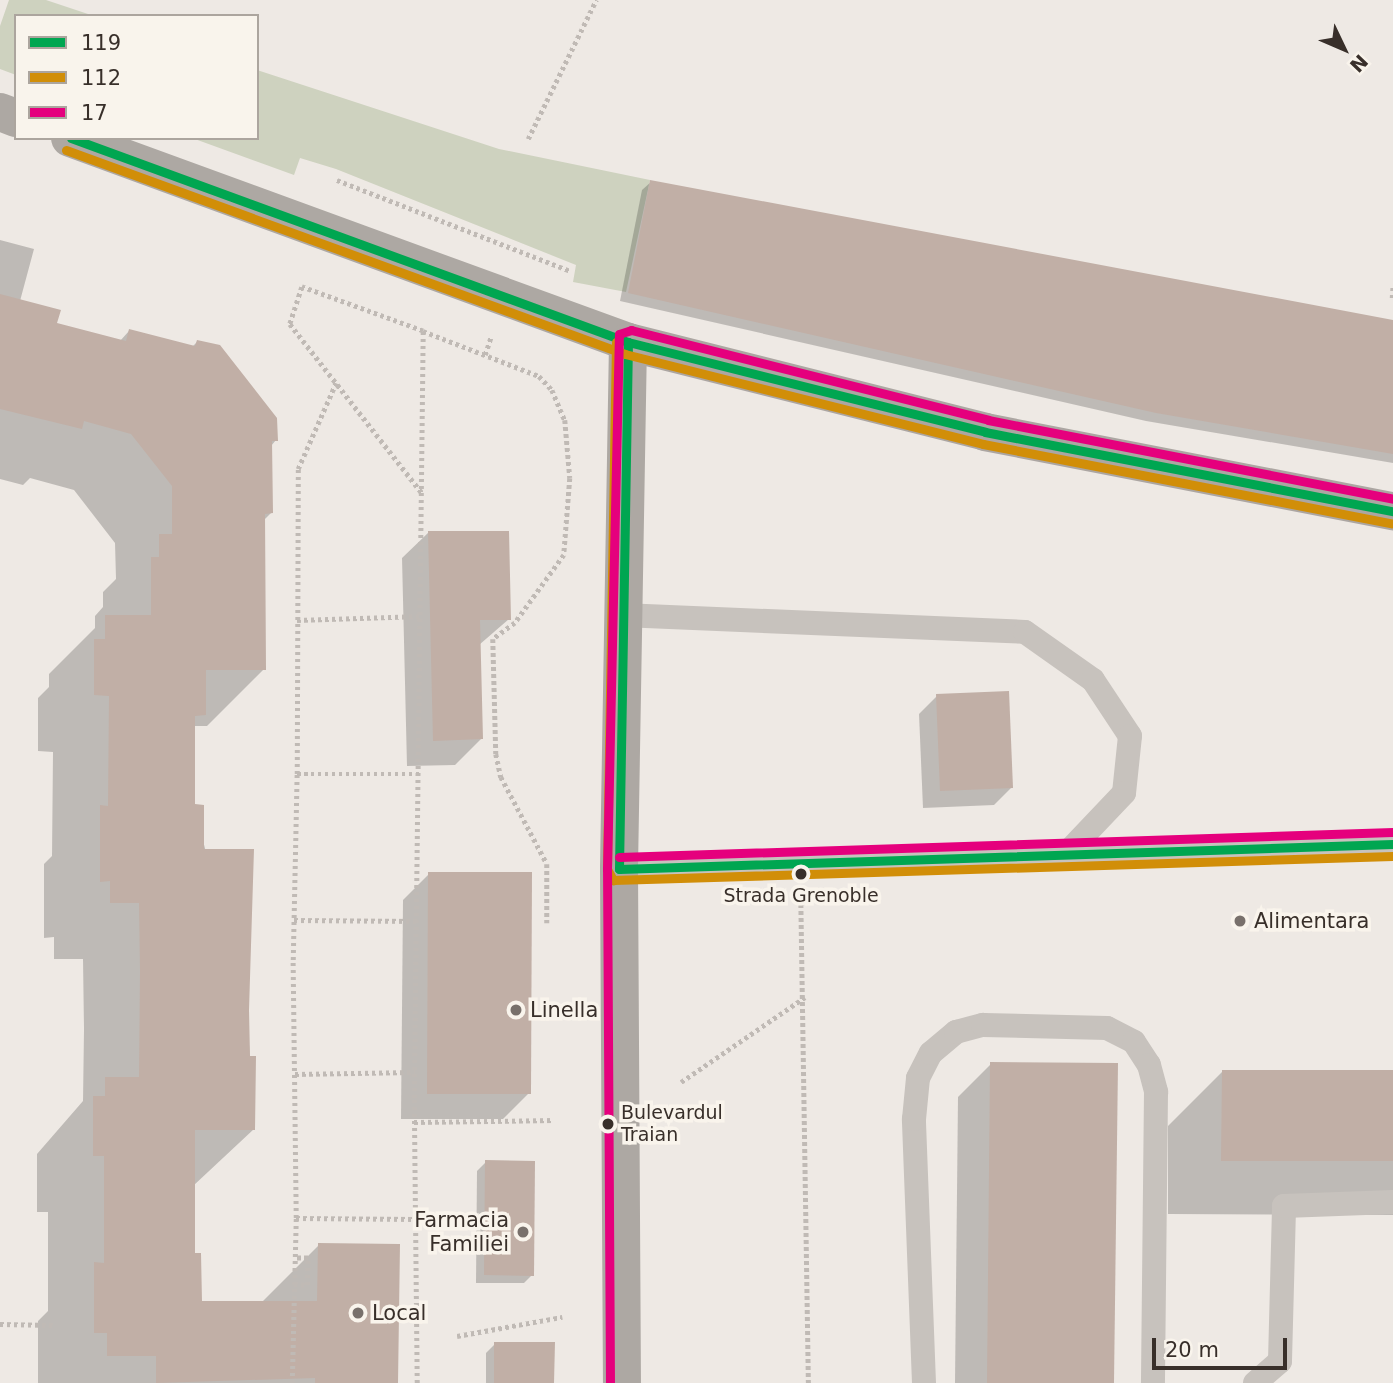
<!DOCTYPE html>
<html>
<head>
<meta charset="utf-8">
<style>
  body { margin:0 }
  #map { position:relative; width:1393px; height:1383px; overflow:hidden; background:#eee9e4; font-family:"DejaVu Sans",sans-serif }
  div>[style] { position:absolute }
  .green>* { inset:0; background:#ced2bf }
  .shadow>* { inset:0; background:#0003 }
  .building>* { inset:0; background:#c1afa6 }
  .path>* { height:4.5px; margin-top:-2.25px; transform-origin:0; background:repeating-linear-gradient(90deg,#c0bab5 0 3.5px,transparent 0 7px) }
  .lane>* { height:24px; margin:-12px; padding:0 12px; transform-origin:12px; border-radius:12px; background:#c7c2bd }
  .primary>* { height:38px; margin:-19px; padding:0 19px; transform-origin:19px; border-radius:19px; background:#aca6a2 }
  .highway>* { height:38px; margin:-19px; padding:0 19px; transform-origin:19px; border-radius:19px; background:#ada8a3 }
  .bus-1>* { height:9px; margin:-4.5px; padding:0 4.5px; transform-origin:4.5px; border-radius:4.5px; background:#00a651 }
  .bus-2>* { height:9px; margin:-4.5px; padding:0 4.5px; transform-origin:4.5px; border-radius:4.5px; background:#d18e08 }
  .bus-3>* { height:9px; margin:-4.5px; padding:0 4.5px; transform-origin:4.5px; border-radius:4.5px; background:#e5007d }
  .dots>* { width:19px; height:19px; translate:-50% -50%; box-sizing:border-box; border:4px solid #f9f4ec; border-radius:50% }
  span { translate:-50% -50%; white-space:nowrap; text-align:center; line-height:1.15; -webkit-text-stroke:7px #f9f4ec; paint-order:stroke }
  .bus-label { font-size:19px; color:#382f2a }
  .left { translate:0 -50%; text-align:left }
  .poi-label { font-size:21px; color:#382f2a }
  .right { translate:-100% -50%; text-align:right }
  .legend { position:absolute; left:14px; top:14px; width:245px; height:126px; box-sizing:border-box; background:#f9f4ec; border:2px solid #aca59e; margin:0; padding:9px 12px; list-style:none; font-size:21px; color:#382f2a }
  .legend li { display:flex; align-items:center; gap:14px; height:35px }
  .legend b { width:35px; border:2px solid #aca59e }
  .north { position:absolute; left:1309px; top:14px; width:70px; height:70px; -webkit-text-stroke:5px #f9f4ec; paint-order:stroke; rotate:134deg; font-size:19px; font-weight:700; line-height:28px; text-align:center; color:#382f2a }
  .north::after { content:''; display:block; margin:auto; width:24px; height:32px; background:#382f2a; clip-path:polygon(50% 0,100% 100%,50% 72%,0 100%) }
  .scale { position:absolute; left:1152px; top:1338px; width:135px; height:32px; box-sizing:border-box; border:4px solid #382f2a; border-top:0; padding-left:9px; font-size:21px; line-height:24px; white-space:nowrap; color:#382f2a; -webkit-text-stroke:5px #f9f4ec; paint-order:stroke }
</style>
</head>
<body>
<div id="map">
  <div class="green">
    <i style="clip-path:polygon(9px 0,46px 0,94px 16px,16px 16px,16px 75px,0 69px,0 26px)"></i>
    <i style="clip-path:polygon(257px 70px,499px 149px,650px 180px,626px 292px,573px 282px,576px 265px,336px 169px,300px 158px,294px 175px,192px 138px,257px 138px)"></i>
  </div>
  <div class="shadow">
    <i style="clip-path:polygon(651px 182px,1393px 321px,1393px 463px,1146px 421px,620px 301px,642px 190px)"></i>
    <i style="clip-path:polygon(0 240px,34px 249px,20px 301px,55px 324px,120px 341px,129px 331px,192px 347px,197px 342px,276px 440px,271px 446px,271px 513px,263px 521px,264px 669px,207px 726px,194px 726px,194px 806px,247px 1010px,254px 1129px,193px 1186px,193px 1255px,200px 1303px,262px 1302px,319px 1245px,396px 1383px,38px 1383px,38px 1321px,48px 1311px,48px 1212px,37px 1212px,37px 1154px,83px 1101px,84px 1029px,83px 959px,54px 959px,54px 937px,44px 938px,44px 864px,52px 856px,53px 752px,38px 751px,38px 698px,49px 687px,49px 674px,95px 628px,95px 616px,103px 607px,103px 592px,116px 579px,115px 543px,74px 490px,30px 478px,23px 485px,0 479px)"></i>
    <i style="clip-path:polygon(429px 532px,509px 619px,479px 645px,481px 739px,455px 765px,407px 766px,402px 558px)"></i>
    <i style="clip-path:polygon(937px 696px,1012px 787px,994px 805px,923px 808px,919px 714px)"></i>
    <i style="clip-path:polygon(429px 874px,529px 1093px,503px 1119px,401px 1119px,403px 900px)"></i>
    <i style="clip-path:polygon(991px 1064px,1113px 1383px,955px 1383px,958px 1097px)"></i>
    <i style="clip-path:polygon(1222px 1072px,1393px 1072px,1393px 1215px,1168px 1214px,1168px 1126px)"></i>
    <i style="clip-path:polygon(486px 1162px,532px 1275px,524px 1283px,476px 1283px,477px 1171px)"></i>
    <i style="clip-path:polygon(495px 1344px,553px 1383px,486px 1383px,486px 1353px)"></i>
  </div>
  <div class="building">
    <i style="clip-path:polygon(650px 180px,1393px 320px,1393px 454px,1156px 413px,628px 293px)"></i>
    <i style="clip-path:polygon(0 294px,61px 310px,57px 323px,126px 341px,129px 329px,195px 346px,197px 340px,220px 345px,277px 418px,278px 441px,272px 441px,273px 513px,265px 514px,266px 670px,206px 670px,206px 715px,195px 716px,195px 804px,204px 805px,204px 849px,254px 849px,249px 1010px,250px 1056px,256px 1056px,255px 1130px,195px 1130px,195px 1253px,201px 1253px,202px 1301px,317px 1301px,318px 1243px,400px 1244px,398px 1383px,315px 1383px,315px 1378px,156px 1383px,156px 1356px,107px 1356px,107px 1333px,94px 1333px,94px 1262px,104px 1263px,104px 1156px,93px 1156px,93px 1096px,105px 1096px,105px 1077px,139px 1077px,140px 971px,139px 903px,110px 903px,110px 881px,100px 882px,100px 805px,108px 806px,109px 696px,94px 695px,94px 639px,105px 639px,105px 615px,151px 615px,151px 557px,159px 557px,159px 534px,172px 534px,172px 486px,131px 434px,84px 421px,82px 429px,0 409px)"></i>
    <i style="clip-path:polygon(428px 531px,509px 531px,511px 620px,480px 620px,483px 739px,433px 741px)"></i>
    <i style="clip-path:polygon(1009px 691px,1013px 788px,940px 791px,936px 694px)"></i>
    <i style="clip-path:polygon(428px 872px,532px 872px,531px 1094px,427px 1094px)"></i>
    <i style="clip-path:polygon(990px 1062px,1118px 1063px,1114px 1383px,987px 1383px)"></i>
    <i style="clip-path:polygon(1222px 1070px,1393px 1070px,1393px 1161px,1221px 1161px)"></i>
    <i style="clip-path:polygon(485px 1160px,535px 1161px,534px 1276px,484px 1275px)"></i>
    <i style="clip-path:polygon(494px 1342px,555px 1342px,554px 1383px,494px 1383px)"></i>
  </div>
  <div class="path">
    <i style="left:528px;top:139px;width:155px;rotate:-63.9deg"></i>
    <i style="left:337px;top:180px;width:250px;rotate:21.3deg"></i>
    <i style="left:1392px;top:298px;width:13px;rotate:-86deg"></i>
    <i style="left:423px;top:331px;width:129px;rotate:-160deg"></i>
    <i style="left:302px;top:287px;width:39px;rotate:108deg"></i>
    <i style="left:290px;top:324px;width:216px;rotate:52deg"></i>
    <i style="left:485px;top:355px;width:19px;rotate:-72deg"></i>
    <i style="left:297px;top:620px;width:125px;rotate:-1.8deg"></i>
    <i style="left:297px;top:774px;width:305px;rotate:-89.8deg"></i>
    <i style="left:298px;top:469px;width:94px;rotate:-66.2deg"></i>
    <i style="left:801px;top:897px;width:486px;rotate:89.1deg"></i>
    <i style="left:294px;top:920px;width:124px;rotate:0.5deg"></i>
    <i style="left:295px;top:1074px;width:120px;rotate:-1deg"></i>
    <i style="left:681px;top:1082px;width:150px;rotate:-34.4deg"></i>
    <i style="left:414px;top:1122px;width:140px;rotate:-0.8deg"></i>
    <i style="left:296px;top:1218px;width:258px;rotate:-90.7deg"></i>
    <i style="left:293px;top:960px;width:186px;rotate:-88.8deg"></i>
    <i style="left:297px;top:774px;width:123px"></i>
    <i style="left:294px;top:1284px;width:13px;rotate:4deg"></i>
    <i style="left:307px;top:1285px;width:27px;rotate:-88deg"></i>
    <i style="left:308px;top:1258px;width:12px;rotate:180deg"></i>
    <i style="left:0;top:1324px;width:53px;rotate:1.1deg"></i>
    <i style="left:457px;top:1336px;width:107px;rotate:-10.3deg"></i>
    <i style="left:292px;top:1383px;width:165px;rotate:-88.6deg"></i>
    <i style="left:296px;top:1218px;width:119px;rotate:0.5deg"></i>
    <i style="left:417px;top:1383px;width:285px;rotate:-90.6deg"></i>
    <i style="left:414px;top:1098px;width:767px;rotate:-89.33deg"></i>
    <i style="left:423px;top:331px;width:124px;rotate:21.2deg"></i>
    <i style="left:539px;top:376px;width:19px;rotate:47deg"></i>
    <i style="left:552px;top:390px;width:33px;rotate:67deg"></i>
    <i style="left:565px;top:420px;width:58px;rotate:85.1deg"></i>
    <i style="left:570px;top:478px;width:77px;rotate:94.5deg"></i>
    <i style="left:564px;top:555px;width:84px;rotate:125.8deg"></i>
    <i style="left:515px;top:623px;width:27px;rotate:144deg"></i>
    <i style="left:493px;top:639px;width:115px;rotate:88.5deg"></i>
    <i style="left:496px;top:754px;width:24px;rotate:78deg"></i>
    <i style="left:501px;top:777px;width:98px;rotate:62.1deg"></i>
    <i style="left:547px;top:864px;width:59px;rotate:90deg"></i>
  </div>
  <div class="lane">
    <i style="left:622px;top:615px;width:403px;rotate:2.4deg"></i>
    <i style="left:1025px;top:632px;width:83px;rotate:35.2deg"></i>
    <i style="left:1093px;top:680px;width:67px;rotate:56.5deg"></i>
    <i style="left:1130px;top:736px;width:57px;rotate:96deg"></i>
    <i style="left:1124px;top:793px;width:81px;rotate:133.5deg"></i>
    <i style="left:619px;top:869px;width:774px;rotate:-1.85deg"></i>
    <i style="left:924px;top:1383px;width:264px;rotate:-92.2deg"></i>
    <i style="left:914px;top:1119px;width:41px;rotate:-84.4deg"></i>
    <i style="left:918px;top:1078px;width:28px;rotate:-63deg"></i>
    <i style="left:931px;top:1053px;width:33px;rotate:-40deg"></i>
    <i style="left:956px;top:1032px;width:28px;rotate:-15deg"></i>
    <i style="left:983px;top:1025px;width:124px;rotate:1.4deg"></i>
    <i style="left:1107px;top:1028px;width:30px;rotate:27deg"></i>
    <i style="left:1134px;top:1042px;width:27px;rotate:57deg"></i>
    <i style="left:1149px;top:1065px;width:28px;rotate:75deg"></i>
    <i style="left:1156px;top:1092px;width:291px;rotate:90.6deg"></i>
    <i style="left:1255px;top:1383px;width:33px;rotate:-41deg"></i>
    <i style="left:1280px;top:1361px;width:155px;rotate:-88.5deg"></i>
    <i style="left:1284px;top:1206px;width:109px;rotate:-2.1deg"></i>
  </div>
  <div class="primary">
    <i style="left:628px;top:342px;width:368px;rotate:14.1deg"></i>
    <i style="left:985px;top:432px;width:416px;rotate:11deg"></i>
  </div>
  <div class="highway">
    <i style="left:0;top:112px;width:17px;rotate:21deg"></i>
    <i style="left:70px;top:138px;width:594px;rotate:20.08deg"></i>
    <i style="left:628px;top:342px;width:527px;rotate:90.98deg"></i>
    <i style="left:619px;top:869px;width:514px;rotate:89.67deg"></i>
  </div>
  <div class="bus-1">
    <i style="left:71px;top:138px;width:593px;rotate:20.12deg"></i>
    <i style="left:628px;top:342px;width:368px;rotate:14.1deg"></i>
    <i style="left:985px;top:432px;width:416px;rotate:11deg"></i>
    <i style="left:628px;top:342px;width:527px;rotate:90.98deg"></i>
    <i style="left:619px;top:869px;width:774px;rotate:-1.85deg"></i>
  </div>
  <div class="bus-2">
    <i style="left:66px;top:150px;width:595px;rotate:20.05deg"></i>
    <i style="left:625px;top:354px;width:369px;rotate:14.1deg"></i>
    <i style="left:983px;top:444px;width:416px;rotate:11deg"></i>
    <i style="left:616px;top:342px;width:527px;rotate:90.98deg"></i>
    <i style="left:607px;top:869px;width:13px;rotate:61deg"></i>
    <i style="left:613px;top:880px;width:780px;rotate:-1.76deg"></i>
  </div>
  <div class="bus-3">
    <i style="left:619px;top:857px;width:774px;rotate:-1.85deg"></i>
    <i style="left:610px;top:1383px;width:514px;rotate:-90.33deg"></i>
    <i style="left:607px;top:869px;width:535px;rotate:-88.72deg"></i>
    <i style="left:619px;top:334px;width:13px;rotate:-18deg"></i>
    <i style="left:631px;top:330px;width:368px;rotate:14.1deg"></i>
    <i style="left:988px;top:420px;width:413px;rotate:11deg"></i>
  </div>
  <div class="dots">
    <i style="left:801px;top:874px;background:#382f2a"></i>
    <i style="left:1240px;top:921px;background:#78706b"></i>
    <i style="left:516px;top:1010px;background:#78706b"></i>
    <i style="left:608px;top:1124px;background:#382f2a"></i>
    <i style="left:523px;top:1232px;background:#78706b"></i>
    <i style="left:358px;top:1313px;background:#78706b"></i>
  </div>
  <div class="bus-label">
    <span style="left:801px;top:896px">Strada Grenoble</span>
    <span class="left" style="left:621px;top:1124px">Bulevardul<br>Traian</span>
  </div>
  <div class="poi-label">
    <span class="left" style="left:1254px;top:921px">Alimentara</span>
    <span class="left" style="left:530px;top:1010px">Linella</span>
    <span class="right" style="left:509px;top:1232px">Farmacia<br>Familiei</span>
    <span class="left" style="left:372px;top:1313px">Local</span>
  </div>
  <ul class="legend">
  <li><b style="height:9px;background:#00a651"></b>119</li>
  <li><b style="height:9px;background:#d18e08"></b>112</li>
  <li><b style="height:9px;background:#e5007d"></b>17</li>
  </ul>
  <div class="north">N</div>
  <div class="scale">20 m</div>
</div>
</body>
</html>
